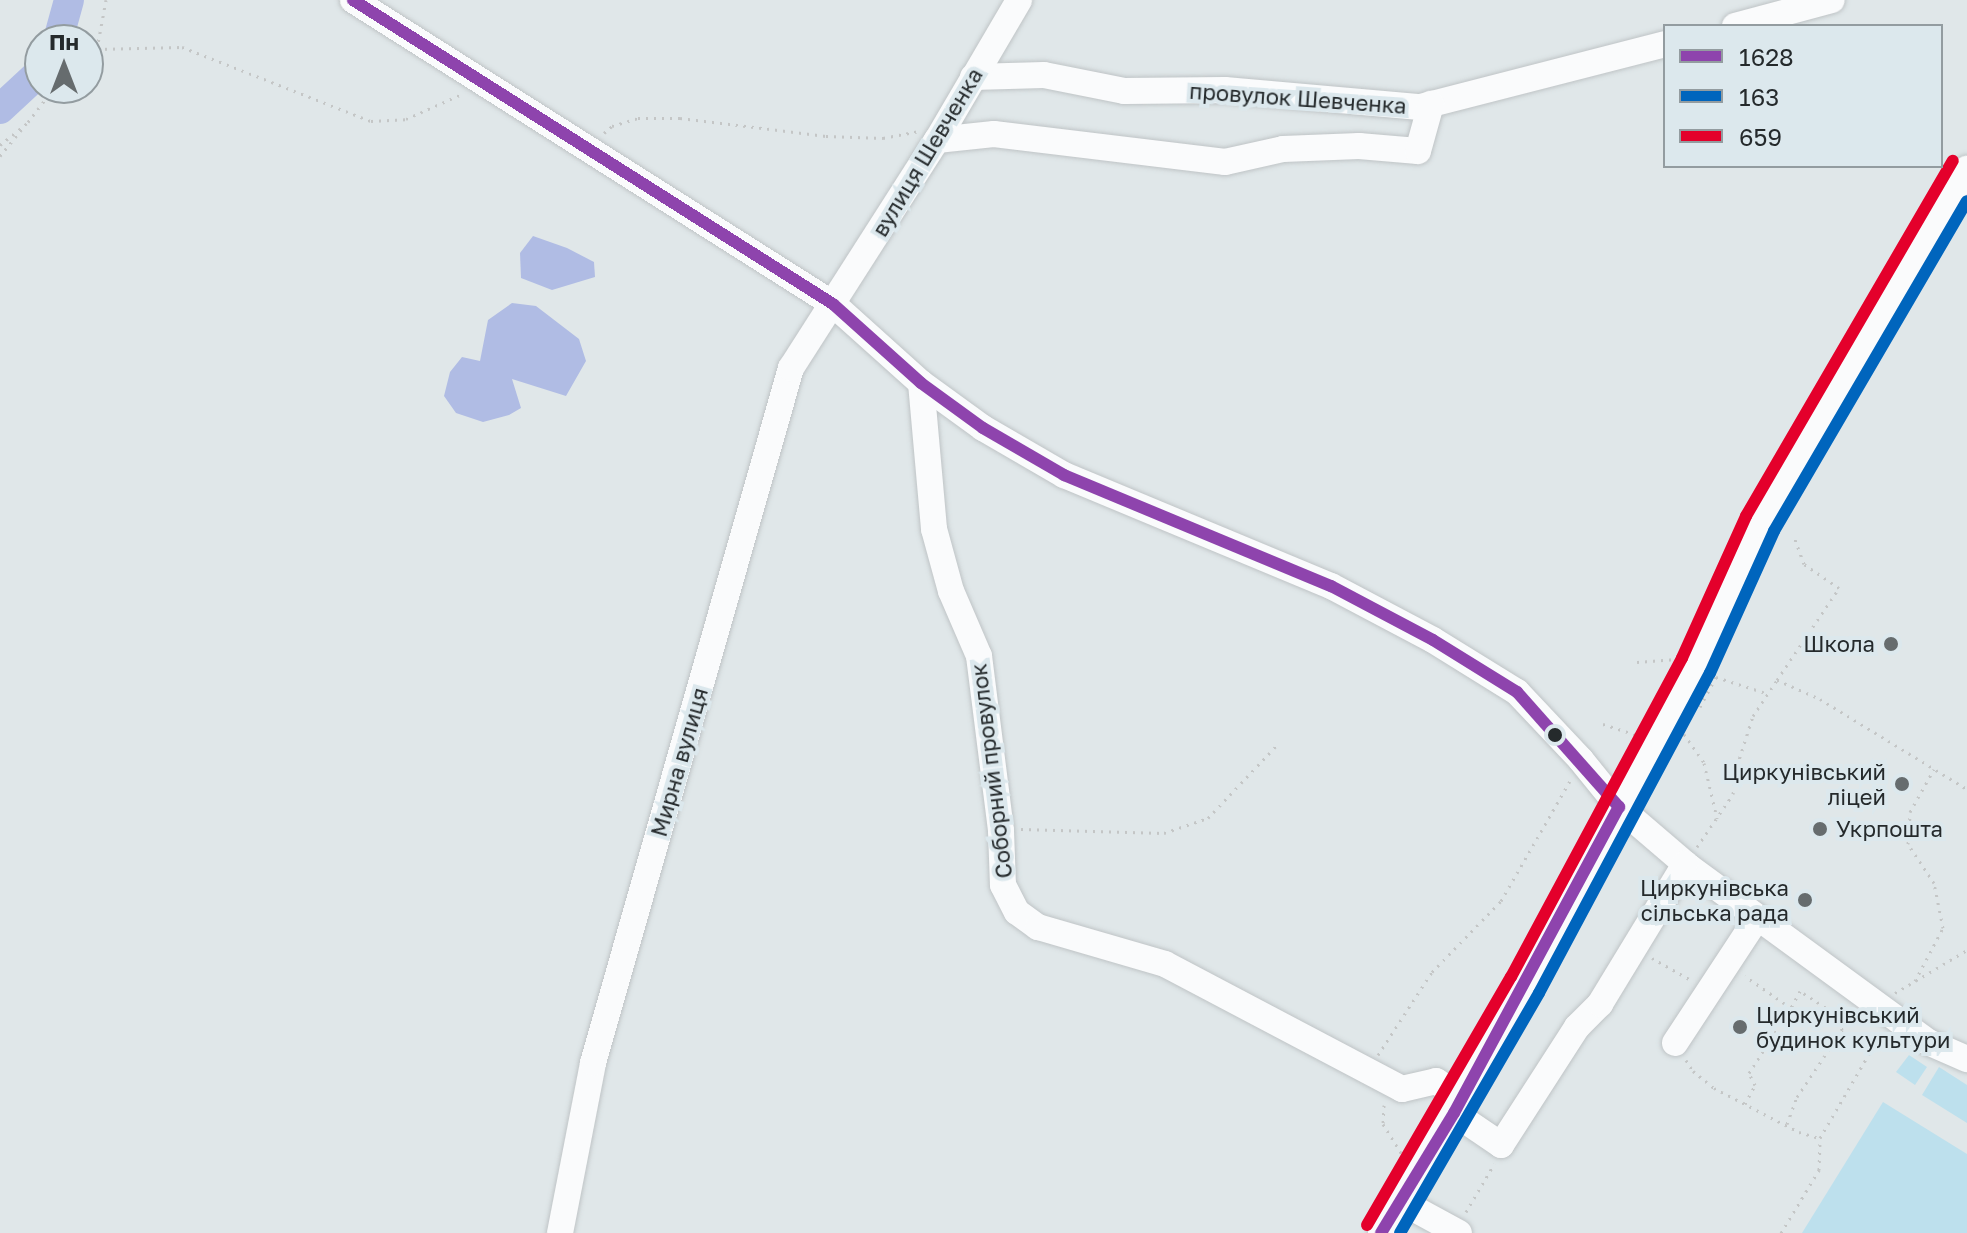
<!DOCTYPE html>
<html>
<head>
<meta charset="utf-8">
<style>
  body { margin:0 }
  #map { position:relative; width:1967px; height:1233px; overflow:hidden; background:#e0e7e9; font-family:"Golos Text",sans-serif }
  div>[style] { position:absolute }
  .green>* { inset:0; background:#bde0ed }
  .water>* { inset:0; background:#b0bce4 }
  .river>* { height:30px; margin:-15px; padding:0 15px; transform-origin:15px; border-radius:15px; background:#b0bce4 }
  .path>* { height:3px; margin-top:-1.5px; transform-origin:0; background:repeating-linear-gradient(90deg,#c4c6c6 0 2px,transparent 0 8px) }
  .roads { filter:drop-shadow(0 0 2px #bfc4c6) drop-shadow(0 0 2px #bfc4c6) }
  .minor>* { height:26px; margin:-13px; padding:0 13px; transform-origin:13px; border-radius:13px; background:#fafbfc }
  .bus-1>* { height:12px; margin:-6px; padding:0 6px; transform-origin:6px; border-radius:6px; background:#8e44ad }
  .bus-2>* { height:12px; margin:-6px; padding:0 6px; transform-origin:6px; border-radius:6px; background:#0065bd }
  .bus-3>* { height:12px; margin:-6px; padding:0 6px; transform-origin:6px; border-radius:6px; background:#e4002b }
  .dots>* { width:22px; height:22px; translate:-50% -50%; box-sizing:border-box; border:4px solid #dce8ed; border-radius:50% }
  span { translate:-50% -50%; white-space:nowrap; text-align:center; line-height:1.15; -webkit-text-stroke:8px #dce8ed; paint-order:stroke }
  .street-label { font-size:22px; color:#252a2c }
  .poi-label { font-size:22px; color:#252a2c }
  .right { translate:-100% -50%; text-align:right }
  .left { translate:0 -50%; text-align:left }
  .legend { position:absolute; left:1663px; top:24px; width:280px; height:144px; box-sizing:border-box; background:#dce8ed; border:2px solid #939ca0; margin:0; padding:10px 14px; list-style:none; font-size:24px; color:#252a2c }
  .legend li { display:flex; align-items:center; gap:16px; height:40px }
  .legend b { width:40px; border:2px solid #939ca0 }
  .north { position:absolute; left:24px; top:24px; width:80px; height:80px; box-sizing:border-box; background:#dce8ed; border:2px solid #939ca0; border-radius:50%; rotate:0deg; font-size:22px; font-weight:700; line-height:32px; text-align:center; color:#252a2c }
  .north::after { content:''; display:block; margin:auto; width:28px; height:36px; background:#666c6e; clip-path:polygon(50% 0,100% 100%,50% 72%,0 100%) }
</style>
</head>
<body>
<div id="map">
  <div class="green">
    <i style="clip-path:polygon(1909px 1055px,1927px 1067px,1915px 1085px,1896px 1072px)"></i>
    <i style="clip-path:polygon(1939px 1067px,1967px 1085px,1967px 1123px,1922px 1095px)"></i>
    <i style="clip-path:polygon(1883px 1102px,1967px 1154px,1967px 1233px,1802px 1233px)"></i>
  </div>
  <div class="water">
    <i style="clip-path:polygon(533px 236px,567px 248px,594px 262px,595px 277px,552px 290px,521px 278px,520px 253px)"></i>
    <i style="clip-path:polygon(512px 303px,536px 306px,579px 339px,586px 361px,566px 396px,512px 379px,521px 408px,509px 415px,483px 422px,456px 413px,444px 396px,450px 372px,462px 357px,480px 361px,488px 320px)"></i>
  </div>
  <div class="river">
    <i style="left:58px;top:40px;width:41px;rotate:-74.6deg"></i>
    <i style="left:0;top:109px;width:54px;rotate:-42.8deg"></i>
  </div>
  <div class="path">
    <i style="left:97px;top:49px;width:50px;rotate:-79.6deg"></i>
    <i style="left:88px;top:55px;width:11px;rotate:-34deg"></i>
    <i style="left:97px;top:49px;width:85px;rotate:-1.3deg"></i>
    <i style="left:182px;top:47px;width:203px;rotate:21.4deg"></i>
    <i style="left:371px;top:121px;width:35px;rotate:-3deg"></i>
    <i style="left:406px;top:119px;width:61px;rotate:-24.1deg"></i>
    <i style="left:604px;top:133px;width:11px;rotate:-41deg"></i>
    <i style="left:612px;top:126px;width:27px;rotate:-17deg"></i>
    <i style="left:638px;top:118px;width:42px"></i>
    <i style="left:680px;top:118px;width:147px;rotate:7deg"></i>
    <i style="left:826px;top:136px;width:57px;rotate:2deg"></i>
    <i style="left:883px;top:138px;width:37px;rotate:-11deg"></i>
    <i style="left:0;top:145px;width:36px;rotate:-39deg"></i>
    <i style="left:28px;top:122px;width:43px;rotate:-52.6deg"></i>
    <i style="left:0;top:156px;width:36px;rotate:-51deg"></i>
    <i style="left:1637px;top:662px;width:40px;rotate:-4.3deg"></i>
    <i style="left:1777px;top:680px;width:111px;rotate:-56deg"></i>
    <i style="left:1839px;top:588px;width:42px;rotate:-145.6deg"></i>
    <i style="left:1804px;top:564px;width:27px;rotate:-110deg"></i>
    <i style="left:1700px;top:707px;width:34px;rotate:-62deg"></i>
    <i style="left:1716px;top:677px;width:52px;rotate:17.7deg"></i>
    <i style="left:1603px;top:724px;width:35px;rotate:18deg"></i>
    <i style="left:1684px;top:734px;width:35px;rotate:55deg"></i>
    <i style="left:1704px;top:763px;width:57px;rotate:76.7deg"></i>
    <i style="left:1021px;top:829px;width:143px;rotate:1.6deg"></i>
    <i style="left:1164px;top:833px;width:46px;rotate:-18.8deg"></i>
    <i style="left:1208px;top:818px;width:99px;rotate:-46.6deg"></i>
    <i style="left:1697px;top:847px;width:64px;rotate:-55.8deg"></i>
    <i style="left:1733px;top:794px;width:28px;rotate:-82deg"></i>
    <i style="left:1737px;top:766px;width:52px;rotate:-72.3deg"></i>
    <i style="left:1753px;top:716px;width:43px;rotate:-56.3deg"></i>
    <i style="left:1777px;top:680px;width:47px;rotate:23.8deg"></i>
    <i style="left:1820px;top:699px;width:172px;rotate:31.5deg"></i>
    <i style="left:1652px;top:958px;width:45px;rotate:29.4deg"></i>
    <i style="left:1915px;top:981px;width:60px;rotate:-62.2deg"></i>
    <i style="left:1943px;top:928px;width:46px;rotate:-101.3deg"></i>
    <i style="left:1934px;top:883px;width:47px;rotate:-123.7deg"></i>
    <i style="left:1908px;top:844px;width:32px;rotate:-86deg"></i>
    <i style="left:1910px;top:812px;width:49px;rotate:-60.8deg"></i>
    <i style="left:1895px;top:993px;width:84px;rotate:-30.8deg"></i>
    <i style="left:1378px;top:1055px;width:99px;rotate:-57deg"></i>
    <i style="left:1432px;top:972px;width:99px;rotate:-45.8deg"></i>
    <i style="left:1501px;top:901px;width:138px;rotate:-60.1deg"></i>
    <i style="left:1686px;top:1060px;width:13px;rotate:58deg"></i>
    <i style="left:1693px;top:1071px;width:27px;rotate:39deg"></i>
    <i style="left:1714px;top:1088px;width:96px;rotate:27.4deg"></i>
    <i style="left:1799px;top:1132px;width:21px;rotate:17deg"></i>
    <i style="left:1745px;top:1104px;width:21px;rotate:-62deg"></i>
    <i style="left:1755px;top:1085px;width:13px;rotate:-117deg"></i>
    <i style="left:1749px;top:1073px;width:77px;rotate:-57.1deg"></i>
    <i style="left:1791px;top:1008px;width:56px;rotate:-145.2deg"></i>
    <i style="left:1384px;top:1105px;width:19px;rotate:93deg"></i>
    <i style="left:1383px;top:1124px;width:36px;rotate:58deg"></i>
    <i style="left:1787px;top:1124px;width:29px;rotate:-70deg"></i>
    <i style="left:1797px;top:1097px;width:81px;rotate:-56.1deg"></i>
    <i style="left:1842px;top:1030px;width:14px;rotate:-102deg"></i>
    <i style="left:1839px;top:1016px;width:46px;rotate:-147.3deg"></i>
    <i style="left:1800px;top:991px;width:19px;rotate:118deg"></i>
    <i style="left:1466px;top:1212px;width:56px;rotate:-59.7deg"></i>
    <i style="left:1781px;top:1233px;width:74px;rotate:-58.9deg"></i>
    <i style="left:1819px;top:1170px;width:32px;rotate:-88deg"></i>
    <i style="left:1820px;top:1138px;width:121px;rotate:-59.8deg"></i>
  </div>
  <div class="roads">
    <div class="minor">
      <i style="left:353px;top:0;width:568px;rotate:32.35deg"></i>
      <i style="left:833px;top:304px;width:118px;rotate:41.9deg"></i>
      <i style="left:921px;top:383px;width:77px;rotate:36deg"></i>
      <i style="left:983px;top:428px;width:94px;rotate:30.1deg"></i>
      <i style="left:1064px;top:475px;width:289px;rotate:22.6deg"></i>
      <i style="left:1331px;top:586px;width:115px;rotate:27.9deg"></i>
      <i style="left:1433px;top:640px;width:99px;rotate:31.8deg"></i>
      <i style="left:1517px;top:692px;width:93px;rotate:46.7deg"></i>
      <i style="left:1581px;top:760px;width:60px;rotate:51deg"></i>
      <i style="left:1619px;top:807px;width:92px;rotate:40.6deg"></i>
      <i style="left:1689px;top:867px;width:296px;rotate:36.2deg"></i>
      <i style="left:1928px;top:1042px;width:43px;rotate:23.6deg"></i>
      <i style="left:1735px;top:26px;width:100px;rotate:-15deg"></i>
      <i style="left:973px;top:77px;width:71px;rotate:-1.6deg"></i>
      <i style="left:1044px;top:75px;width:82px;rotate:11.3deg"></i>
      <i style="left:1124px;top:91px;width:101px;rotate:-0.6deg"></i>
      <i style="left:1225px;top:90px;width:196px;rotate:5deg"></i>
      <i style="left:1420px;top:107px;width:253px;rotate:-14.4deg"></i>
      <i style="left:937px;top:140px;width:57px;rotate:-6deg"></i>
      <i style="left:994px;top:134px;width:233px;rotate:6.9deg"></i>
      <i style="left:1225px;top:162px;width:59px;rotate:-12.6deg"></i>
      <i style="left:1283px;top:149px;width:76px;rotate:-2.3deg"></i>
      <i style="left:1359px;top:146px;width:59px;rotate:4.8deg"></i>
      <i style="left:1418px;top:151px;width:49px;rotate:-74.5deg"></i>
      <i style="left:921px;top:383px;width:147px;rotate:84.9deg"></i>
      <i style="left:934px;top:529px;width:64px;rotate:74.7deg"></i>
      <i style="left:951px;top:591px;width:71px;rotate:66.7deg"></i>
      <i style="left:979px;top:656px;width:176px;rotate:82.8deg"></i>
      <i style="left:1001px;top:831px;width:54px;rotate:87.9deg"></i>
      <i style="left:1003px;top:885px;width:30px;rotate:63deg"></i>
      <i style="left:1017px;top:912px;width:26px;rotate:36deg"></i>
      <i style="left:1038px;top:927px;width:132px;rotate:16.2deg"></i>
      <i style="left:1165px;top:964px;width:268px;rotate:27.8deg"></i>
      <i style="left:1402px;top:1089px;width:35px;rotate:-13deg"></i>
      <i style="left:1436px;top:1081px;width:31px;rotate:33deg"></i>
      <i style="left:1675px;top:1043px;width:149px;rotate:-56.7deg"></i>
      <i style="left:1454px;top:1113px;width:57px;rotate:34.2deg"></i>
      <i style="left:1501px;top:1145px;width:140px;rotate:-57.2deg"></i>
      <i style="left:1577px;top:1027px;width:33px;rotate:-45deg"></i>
      <i style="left:1600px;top:1004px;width:164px;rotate:-58.7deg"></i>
      <i style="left:1400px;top:1201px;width:67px;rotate:28.5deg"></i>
      <i style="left:560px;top:1233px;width:173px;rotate:-79deg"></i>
      <i style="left:593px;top:1063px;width:723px;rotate:-74.1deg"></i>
      <i style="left:791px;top:368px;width:271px;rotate:-57.4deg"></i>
      <i style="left:937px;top:140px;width:162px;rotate:-59.6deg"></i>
      <i style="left:1381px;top:1233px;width:287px;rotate:-59.9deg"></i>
      <i style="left:1525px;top:985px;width:363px;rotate:-61.9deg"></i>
      <i style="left:1696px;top:665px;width:155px;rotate:-65.6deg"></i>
      <i style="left:1760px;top:524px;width:411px;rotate:-59.8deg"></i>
    </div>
  </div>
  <div class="bus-1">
    <i style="left:353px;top:0;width:568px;rotate:32.35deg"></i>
    <i style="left:833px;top:304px;width:118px;rotate:41.9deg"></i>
    <i style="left:921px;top:383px;width:77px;rotate:36deg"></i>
    <i style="left:983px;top:428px;width:94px;rotate:30.1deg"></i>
    <i style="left:1064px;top:475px;width:289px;rotate:22.6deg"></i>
    <i style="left:1331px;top:586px;width:115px;rotate:27.9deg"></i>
    <i style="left:1433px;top:640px;width:99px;rotate:31.8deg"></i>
    <i style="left:1517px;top:692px;width:154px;rotate:48.4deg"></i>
    <i style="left:1381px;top:1233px;width:140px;rotate:-58.7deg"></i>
    <i style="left:1454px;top:1113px;width:348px;rotate:-61.7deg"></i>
  </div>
  <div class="bus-2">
    <i style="left:1400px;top:1233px;width:277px;rotate:-59.9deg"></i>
    <i style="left:1539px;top:993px;width:363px;rotate:-61.9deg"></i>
    <i style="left:1710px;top:673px;width:156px;rotate:-65.7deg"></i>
    <i style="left:1774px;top:531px;width:382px;rotate:-59.7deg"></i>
  </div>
  <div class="bus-3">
    <i style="left:1367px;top:1225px;width:287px;rotate:-59.9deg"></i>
    <i style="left:1511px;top:977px;width:362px;rotate:-61.8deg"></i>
    <i style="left:1682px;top:658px;width:156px;rotate:-65.7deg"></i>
    <i style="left:1746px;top:516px;width:411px;rotate:-59.8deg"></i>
  </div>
  <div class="dots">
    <i style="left:1891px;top:644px;background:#666c6e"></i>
    <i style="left:1555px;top:735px;background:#252a2c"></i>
    <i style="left:1902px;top:784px;background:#666c6e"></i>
    <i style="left:1820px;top:829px;background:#666c6e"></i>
    <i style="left:1805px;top:900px;background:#666c6e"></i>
    <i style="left:1740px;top:1027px;background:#666c6e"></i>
  </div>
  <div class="street-label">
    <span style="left:1298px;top:98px;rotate:4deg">провулок Шевченка</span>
    <span style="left:927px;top:152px;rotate:-59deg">вулиця Шевченка</span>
    <span style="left:679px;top:762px;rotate:-74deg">Мирна вулиця</span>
    <span style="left:991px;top:771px;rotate:-97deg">Соборний провулок</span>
  </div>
  <div class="poi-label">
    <span class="right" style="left:1875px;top:644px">Школа</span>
    <span class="right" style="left:1886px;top:784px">Циркунівський<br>ліцей</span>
    <span class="left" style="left:1836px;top:829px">Укрпошта</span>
    <span class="right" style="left:1789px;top:900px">Циркунівська<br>сільська рада</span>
    <span class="left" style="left:1756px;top:1027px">Циркунівський<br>будинок культури</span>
  </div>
  <ul class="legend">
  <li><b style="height:10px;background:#8e44ad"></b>1628</li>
  <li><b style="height:10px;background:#0065bd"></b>163</li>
  <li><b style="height:10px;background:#e4002b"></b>659</li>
  </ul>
  <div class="north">Пн</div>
</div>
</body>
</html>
